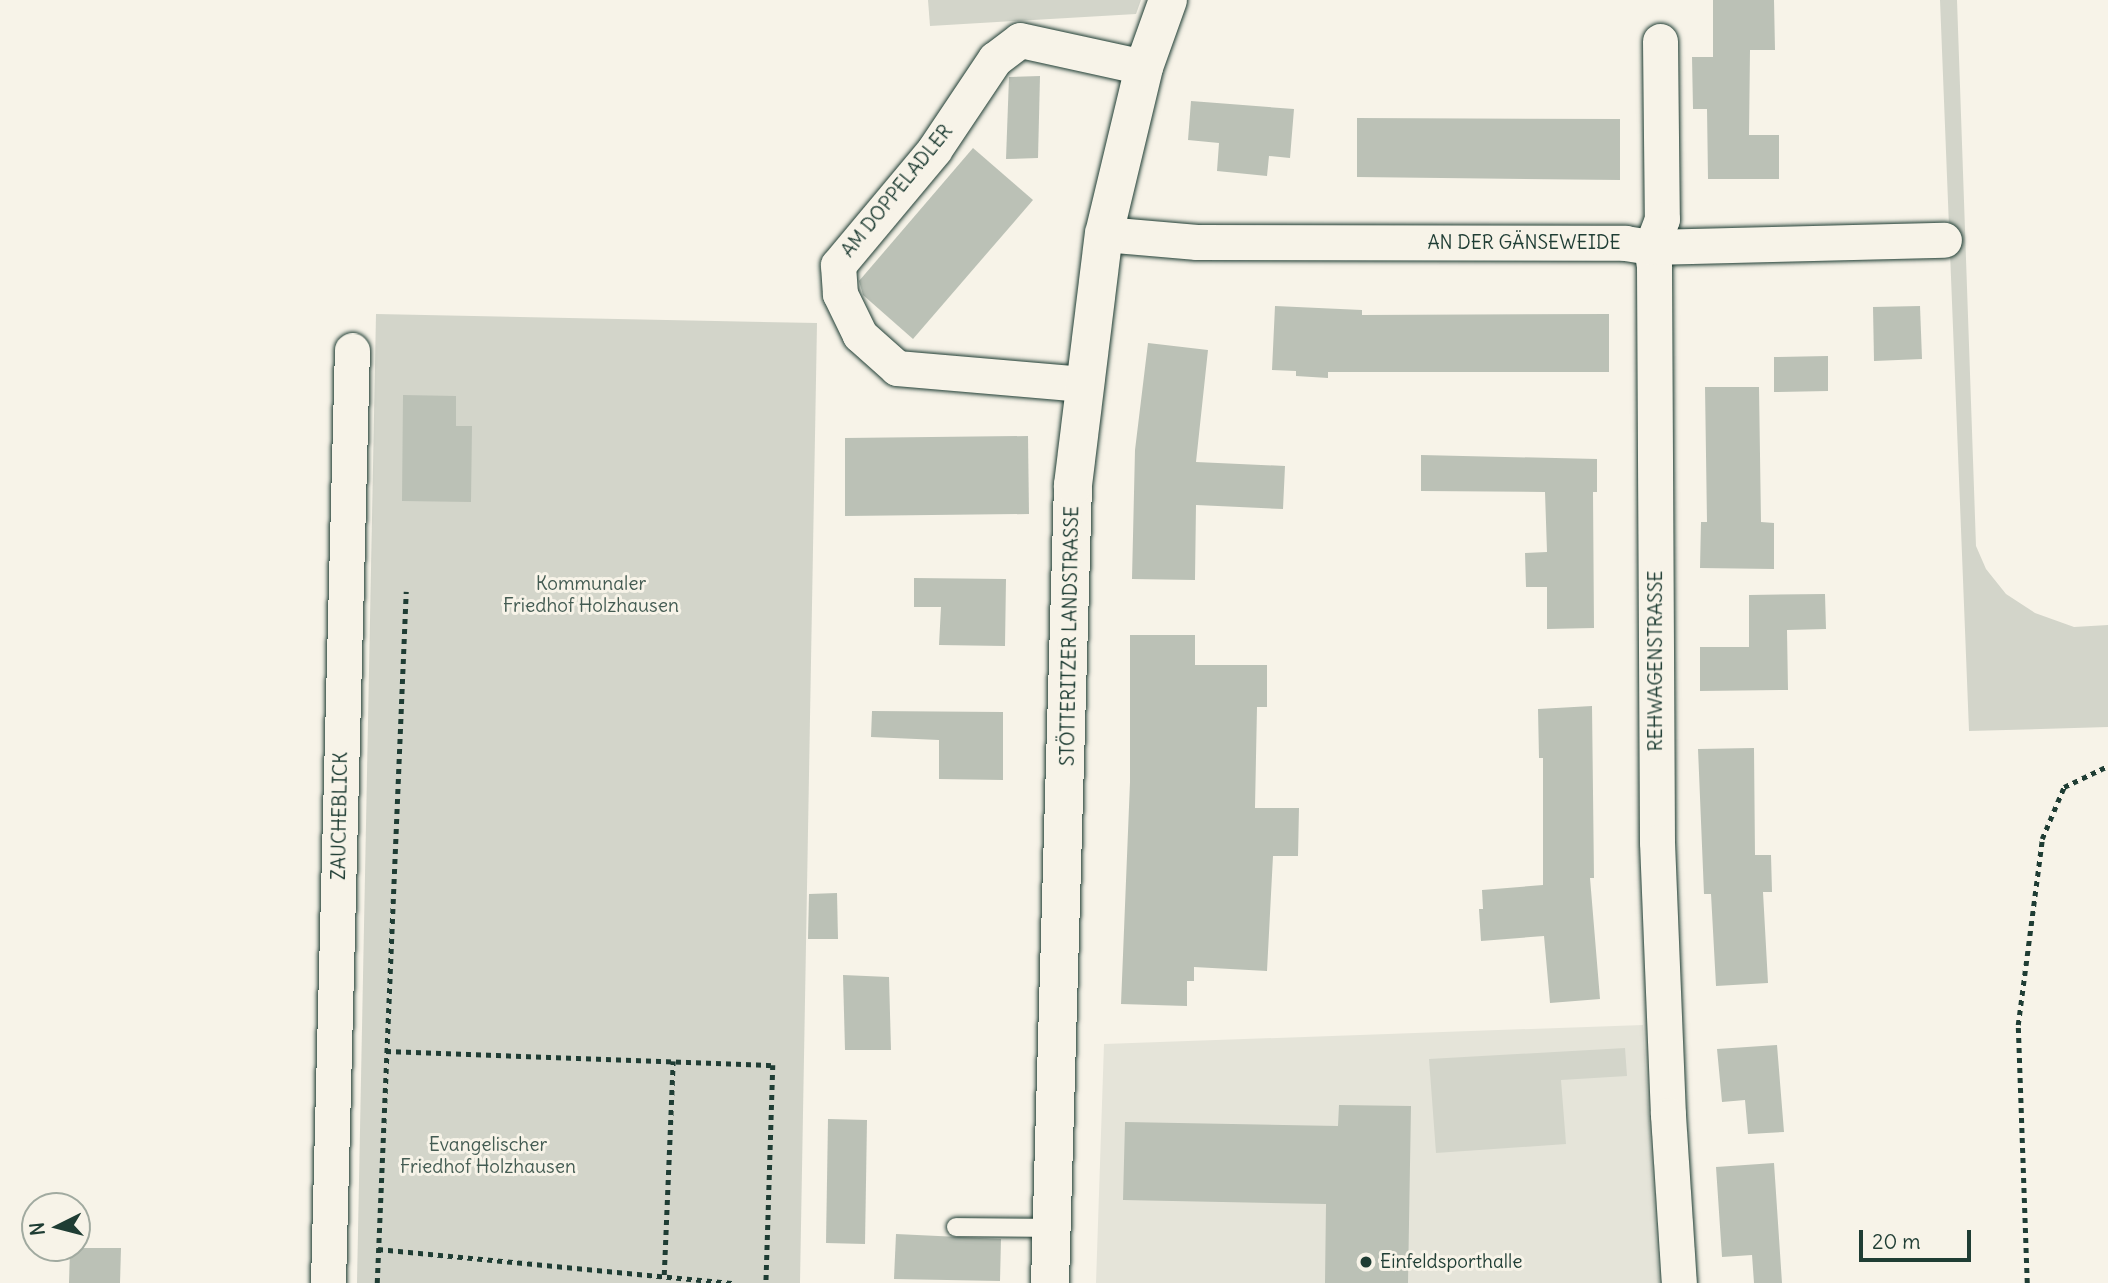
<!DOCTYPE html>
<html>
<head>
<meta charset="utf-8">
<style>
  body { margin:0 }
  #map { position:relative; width:2108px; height:1283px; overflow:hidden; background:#f7f3e8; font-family:Delius,sans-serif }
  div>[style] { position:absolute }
  .built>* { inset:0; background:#e5e4d9 }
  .green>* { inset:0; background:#d3d5ca }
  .building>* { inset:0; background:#bbc1b6 }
  .path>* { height:4.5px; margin-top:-2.25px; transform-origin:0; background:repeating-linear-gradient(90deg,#1f3d34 0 5px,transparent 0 10px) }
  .roads { filter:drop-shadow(0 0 2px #1f3d34) drop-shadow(0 0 2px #1f3d34) }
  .lane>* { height:18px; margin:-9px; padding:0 9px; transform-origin:9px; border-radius:9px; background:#f7f3e8 }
  .street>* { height:35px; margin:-17.5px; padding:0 17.5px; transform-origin:17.5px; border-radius:17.5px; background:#f7f3e8 }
  .secondary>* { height:38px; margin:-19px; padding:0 19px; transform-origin:19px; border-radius:19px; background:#f7f3e8 }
  .dots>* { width:19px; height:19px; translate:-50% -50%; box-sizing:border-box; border:4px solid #f7f3e8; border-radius:50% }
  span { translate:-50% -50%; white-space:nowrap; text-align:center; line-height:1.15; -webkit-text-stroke:6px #f7f3e8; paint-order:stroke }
  .street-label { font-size:19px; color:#1f3d34 }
  .park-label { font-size:19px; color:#435b52 }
  .poi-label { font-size:19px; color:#1f3d34 }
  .left { translate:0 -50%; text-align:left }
  .north { position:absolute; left:21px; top:1192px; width:70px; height:70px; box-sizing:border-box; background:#f7f3e8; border:2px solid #a1aaa0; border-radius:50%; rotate:264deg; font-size:19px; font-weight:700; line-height:28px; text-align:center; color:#1f3d34 }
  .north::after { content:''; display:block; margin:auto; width:24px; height:32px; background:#1f3d34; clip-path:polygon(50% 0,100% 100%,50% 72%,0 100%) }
  .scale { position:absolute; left:1859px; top:1230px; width:112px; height:32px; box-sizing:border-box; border:4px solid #1f3d34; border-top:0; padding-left:9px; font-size:21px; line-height:24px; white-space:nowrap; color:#1f3d34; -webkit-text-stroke:5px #f7f3e8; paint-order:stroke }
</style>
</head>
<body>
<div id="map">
  <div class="built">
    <i style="clip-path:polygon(1643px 1025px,1659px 1283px,1096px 1283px,1104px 1044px)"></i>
  </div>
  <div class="green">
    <i style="clip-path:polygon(928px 0,1141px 0,1136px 14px,930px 26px)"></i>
    <i style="clip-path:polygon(1940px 0,1957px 0,1976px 546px,1986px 569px,2006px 594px,2035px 613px,2074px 627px,2108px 625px,2108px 727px,1969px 731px)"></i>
    <i style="clip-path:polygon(376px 314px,817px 323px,800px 1283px,357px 1283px)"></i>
    <i style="clip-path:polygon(1625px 1048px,1627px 1076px,1561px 1080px,1566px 1144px,1436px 1153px,1429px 1059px)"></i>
  </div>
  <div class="building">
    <i style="clip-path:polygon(1713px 0,1774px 0,1775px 50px,1750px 50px,1749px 135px,1779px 135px,1779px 179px,1708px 179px,1707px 109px,1693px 109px,1692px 57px,1713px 57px)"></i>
    <i style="clip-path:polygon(1040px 76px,1038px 158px,1006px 159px,1009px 77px)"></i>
    <i style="clip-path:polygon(1191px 101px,1294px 109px,1290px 158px,1269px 156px,1267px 176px,1217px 171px,1219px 143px,1188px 140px)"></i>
    <i style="clip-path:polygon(1357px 118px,1620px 119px,1620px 180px,1357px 177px)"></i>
    <i style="clip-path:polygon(973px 148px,1033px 200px,913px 339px,863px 295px,859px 281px)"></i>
    <i style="clip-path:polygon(1275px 306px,1362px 310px,1362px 315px,1609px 314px,1609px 372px,1328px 372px,1328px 378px,1296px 376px,1296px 371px,1272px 370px)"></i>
    <i style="clip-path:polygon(1920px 306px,1922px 359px,1874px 361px,1873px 307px)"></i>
    <i style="clip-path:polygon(1148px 343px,1208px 350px,1196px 462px,1285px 466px,1283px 509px,1196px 505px,1195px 580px,1132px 579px,1135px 450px)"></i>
    <i style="clip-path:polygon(1828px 356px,1828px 391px,1774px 392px,1774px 357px)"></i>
    <i style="clip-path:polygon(1705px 387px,1759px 387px,1761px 522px,1774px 523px,1774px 569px,1700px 568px,1701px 522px,1707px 522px)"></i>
    <i style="clip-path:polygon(403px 395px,456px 396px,456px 426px,472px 426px,471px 502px,402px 501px)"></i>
    <i style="clip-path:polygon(1028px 436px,1029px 514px,845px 516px,845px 438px)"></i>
    <i style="clip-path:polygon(1421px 455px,1597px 459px,1597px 492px,1593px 492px,1594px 628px,1547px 629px,1547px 587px,1526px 587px,1525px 553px,1547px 552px,1545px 492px,1421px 491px)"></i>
    <i style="clip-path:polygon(914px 578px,1006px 579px,1005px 646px,939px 645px,941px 607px,914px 607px)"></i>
    <i style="clip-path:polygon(1825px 594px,1826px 629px,1787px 630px,1788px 690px,1700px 691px,1700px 647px,1749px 647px,1749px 595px)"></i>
    <i style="clip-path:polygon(1130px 635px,1195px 635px,1195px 665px,1267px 665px,1267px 707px,1257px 707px,1255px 808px,1299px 808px,1298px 856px,1273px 856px,1267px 971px,1194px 967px,1194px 981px,1187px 981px,1187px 1006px,1121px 1004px,1130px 782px)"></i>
    <i style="clip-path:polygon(1592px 706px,1594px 878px,1590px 878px,1600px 999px,1550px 1003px,1544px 936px,1481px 941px,1479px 909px,1483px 909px,1482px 890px,1543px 885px,1543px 758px,1539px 758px,1538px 709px)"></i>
    <i style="clip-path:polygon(872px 711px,1003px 712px,1003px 780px,939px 779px,939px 740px,871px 737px)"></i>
    <i style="clip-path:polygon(1754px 748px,1755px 855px,1771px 855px,1772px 892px,1763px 892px,1768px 983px,1716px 986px,1711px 894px,1704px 894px,1698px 749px)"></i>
    <i style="clip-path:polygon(837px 893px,838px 939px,808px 939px,809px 894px)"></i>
    <i style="clip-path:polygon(843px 975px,889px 977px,891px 1050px,845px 1050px)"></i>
    <i style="clip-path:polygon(1777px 1045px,1784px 1132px,1748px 1134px,1745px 1100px,1722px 1102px,1717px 1049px)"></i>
    <i style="clip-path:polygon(1339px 1105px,1411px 1106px,1408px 1283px,1325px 1283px,1326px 1204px,1123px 1200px,1125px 1122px,1338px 1126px)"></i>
    <i style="clip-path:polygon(828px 1119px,867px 1120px,865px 1244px,826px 1243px)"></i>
    <i style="clip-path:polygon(1774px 1163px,1782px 1283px,1754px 1283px,1752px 1255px,1722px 1257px,1716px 1167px)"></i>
    <i style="clip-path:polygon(896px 1234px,1001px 1239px,1000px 1281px,894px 1279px)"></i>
    <i style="clip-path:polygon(70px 1248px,121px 1248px,120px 1283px,69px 1283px)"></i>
  </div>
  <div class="path">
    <i style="left:386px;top:1051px;width:387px;rotate:2.1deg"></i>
    <i style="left:773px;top:1065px;width:218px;rotate:91.8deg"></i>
    <i style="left:378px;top:1249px;width:358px;rotate:5.5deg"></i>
    <i style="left:664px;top:1275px;width:214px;rotate:-87.6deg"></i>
    <i style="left:377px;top:1283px;width:692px;rotate:-87.6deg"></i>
    <i style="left:2027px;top:1283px;width:258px;rotate:-92deg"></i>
    <i style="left:2018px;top:1025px;width:188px;rotate:-82.6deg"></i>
    <i style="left:2042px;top:839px;width:56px;rotate:-67.1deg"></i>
    <i style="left:2064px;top:787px;width:49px;rotate:-25.5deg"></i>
  </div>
  <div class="roads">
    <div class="lane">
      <i style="left:956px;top:1227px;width:96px;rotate:0.6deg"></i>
    </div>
    <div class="street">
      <i style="left:1660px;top:41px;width:178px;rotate:89.4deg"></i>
      <i style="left:1662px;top:219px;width:30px;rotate:111deg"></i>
      <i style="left:1651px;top:247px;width:20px;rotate:81deg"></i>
      <i style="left:1654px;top:267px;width:575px;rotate:89.7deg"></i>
      <i style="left:1657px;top:842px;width:273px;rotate:87.7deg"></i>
      <i style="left:1668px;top:1115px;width:168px;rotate:86.3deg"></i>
      <i style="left:1104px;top:234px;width:93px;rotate:4.9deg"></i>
      <i style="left:1197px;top:242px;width:428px;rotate:0.1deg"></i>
      <i style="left:1625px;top:243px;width:26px;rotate:9deg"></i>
      <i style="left:1651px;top:247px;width:293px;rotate:-1.4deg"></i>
      <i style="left:1083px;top:384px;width:187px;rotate:-175.1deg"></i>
      <i style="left:897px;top:368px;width:50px;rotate:-138.3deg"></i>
      <i style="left:860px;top:335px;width:46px;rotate:-116deg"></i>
      <i style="left:840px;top:294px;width:29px;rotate:-94deg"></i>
      <i style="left:838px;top:265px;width:150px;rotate:-50.1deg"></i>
      <i style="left:934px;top:150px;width:110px;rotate:-56.2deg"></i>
      <i style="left:995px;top:59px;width:31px;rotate:-37deg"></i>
      <i style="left:1020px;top:40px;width:127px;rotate:12.3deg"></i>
      <i style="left:328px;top:1283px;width:933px;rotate:-88.53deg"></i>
    </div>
    <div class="secondary">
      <i style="left:1050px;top:1283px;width:798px;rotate:-88.35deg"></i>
      <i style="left:1073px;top:485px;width:253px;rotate:-83deg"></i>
      <i style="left:1104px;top:234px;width:172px;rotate:-76.5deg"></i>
      <i style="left:1144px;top:67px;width:71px;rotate:-70.3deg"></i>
    </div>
  </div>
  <div class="dots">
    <i style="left:1366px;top:1262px;background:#1f3d34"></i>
  </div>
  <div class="street-label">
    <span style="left:897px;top:191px;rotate:-51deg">AM DOPPELADLER</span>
    <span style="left:1524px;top:243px">AN DER GÄNSEWEIDE</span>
    <span style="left:1070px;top:636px;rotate:-89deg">STÖTTERITZER LANDSTRASSE</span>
    <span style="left:1656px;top:661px;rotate:-90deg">REHWAGENSTRASSE</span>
    <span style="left:340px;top:816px;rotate:-89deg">ZAUCHEBLICK</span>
  </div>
  <div class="park-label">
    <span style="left:591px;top:595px">Kommunaler<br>Friedhof Holzhausen</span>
    <span style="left:488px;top:1156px">Evangelischer<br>Friedhof Holzhausen</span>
  </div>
  <div class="poi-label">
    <span class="left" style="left:1380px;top:1262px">Einfeldsporthalle</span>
  </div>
  <div class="north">N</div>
  <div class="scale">20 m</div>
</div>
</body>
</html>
